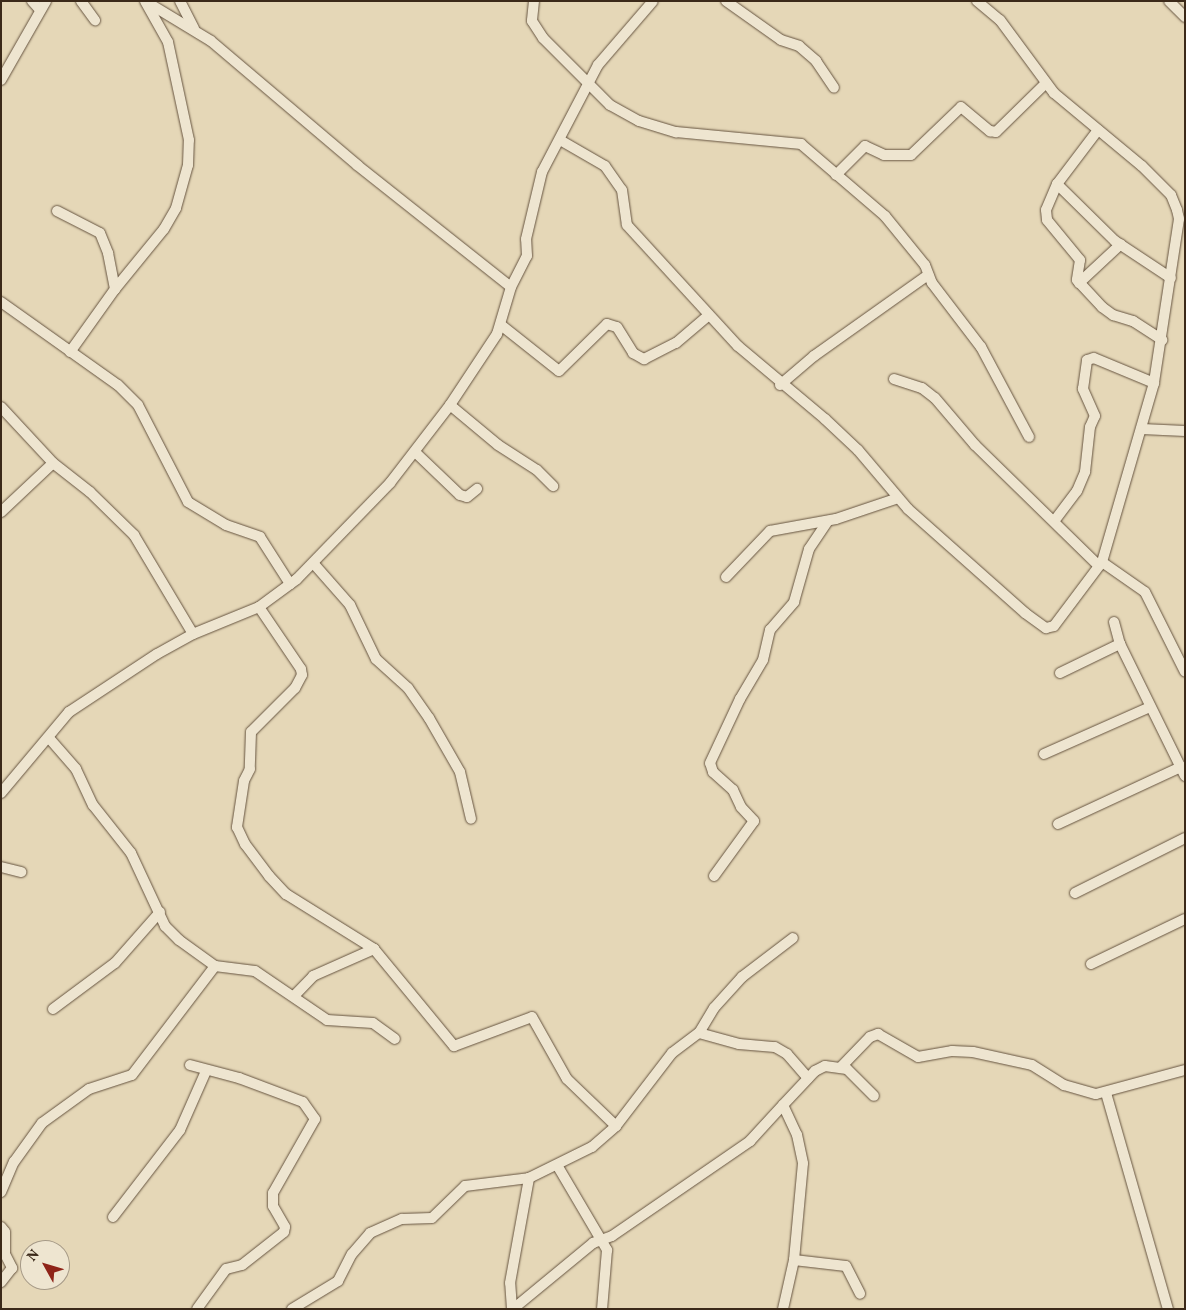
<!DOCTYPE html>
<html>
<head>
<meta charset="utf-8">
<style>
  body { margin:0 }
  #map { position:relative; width:1186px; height:1310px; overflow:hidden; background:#e5d7b7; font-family:Vollkorn,serif }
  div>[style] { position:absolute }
  .roads { filter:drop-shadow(0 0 1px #665440) drop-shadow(0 0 1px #665440) }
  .minor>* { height:10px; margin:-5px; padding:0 5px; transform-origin:5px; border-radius:5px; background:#eee5d0 }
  span { translate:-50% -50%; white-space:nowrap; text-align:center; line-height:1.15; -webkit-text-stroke:4px #eee5d0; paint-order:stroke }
  .frame { position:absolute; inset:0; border:2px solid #3b2919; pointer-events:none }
  .north { position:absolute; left:20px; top:1240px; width:50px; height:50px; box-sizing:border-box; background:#eee5d0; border:1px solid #a69a87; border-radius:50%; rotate:309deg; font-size:14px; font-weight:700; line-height:20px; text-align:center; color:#3b2919 }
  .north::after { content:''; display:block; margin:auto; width:18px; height:22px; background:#8f2418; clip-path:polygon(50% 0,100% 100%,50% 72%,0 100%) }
</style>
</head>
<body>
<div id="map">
  <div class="roads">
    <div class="minor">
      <i style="left:32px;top:1px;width:12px;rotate:48deg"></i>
      <i style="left:81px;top:1px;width:24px;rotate:54deg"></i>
      <i style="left:145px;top:1px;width:77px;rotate:31.2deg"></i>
      <i style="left:211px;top:41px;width:192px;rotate:40.3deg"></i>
      <i style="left:357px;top:165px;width:196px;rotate:38.4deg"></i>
      <i style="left:180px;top:1px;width:31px;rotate:63deg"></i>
      <i style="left:534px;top:1px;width:20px;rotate:96deg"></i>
      <i style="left:532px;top:21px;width:20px;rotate:57deg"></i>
      <i style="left:543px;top:38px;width:95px;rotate:45deg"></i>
      <i style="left:610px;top:105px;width:33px;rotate:29deg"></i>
      <i style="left:639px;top:121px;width:39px;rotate:17deg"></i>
      <i style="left:676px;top:132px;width:126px;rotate:5.5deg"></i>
      <i style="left:801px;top:144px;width:111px;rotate:40.6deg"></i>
      <i style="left:885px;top:216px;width:63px;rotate:50.8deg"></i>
      <i style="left:925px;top:265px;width:19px;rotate:69deg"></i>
      <i style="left:932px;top:283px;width:81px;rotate:52.6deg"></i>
      <i style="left:981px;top:347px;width:102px;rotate:61.9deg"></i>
      <i style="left:726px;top:1px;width:67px;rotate:35.3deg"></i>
      <i style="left:781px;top:40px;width:19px;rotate:18deg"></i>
      <i style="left:799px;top:46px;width:23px;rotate:41deg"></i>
      <i style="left:816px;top:61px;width:32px;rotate:56deg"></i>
      <i style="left:977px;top:1px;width:30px;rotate:40deg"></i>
      <i style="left:1000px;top:20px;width:91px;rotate:53.5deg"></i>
      <i style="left:1054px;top:93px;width:114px;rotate:39.7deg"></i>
      <i style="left:1142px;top:166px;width:41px;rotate:45deg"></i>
      <i style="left:1171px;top:195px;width:16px;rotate:68deg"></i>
      <i style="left:1177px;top:210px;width:9px;rotate:77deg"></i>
      <i style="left:1179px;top:219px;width:166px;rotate:98.7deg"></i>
      <i style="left:1154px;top:383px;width:186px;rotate:106.2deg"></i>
      <i style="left:1102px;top:562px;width:52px;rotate:34.9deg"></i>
      <i style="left:1145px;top:592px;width:89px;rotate:63.4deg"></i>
      <i style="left:1169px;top:1px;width:23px;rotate:45deg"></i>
      <i style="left:1px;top:80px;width:91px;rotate:-60.3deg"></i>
      <i style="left:1098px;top:130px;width:68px;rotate:127.2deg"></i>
      <i style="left:1057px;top:184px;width:28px;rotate:113deg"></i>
      <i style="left:1046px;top:210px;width:10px;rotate:84deg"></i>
      <i style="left:1047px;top:220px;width:52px;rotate:50.5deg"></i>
      <i style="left:1080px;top:260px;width:20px;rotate:99deg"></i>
      <i style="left:1077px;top:280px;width:37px;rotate:47deg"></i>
      <i style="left:1102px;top:307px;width:14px;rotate:36deg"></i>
      <i style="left:1113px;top:315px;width:21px;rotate:17deg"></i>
      <i style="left:1133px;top:321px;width:35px;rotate:33deg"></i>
      <i style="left:560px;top:140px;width:52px;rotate:30deg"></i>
      <i style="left:605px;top:166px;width:29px;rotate:55deg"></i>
      <i style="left:622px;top:190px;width:35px;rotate:82deg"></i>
      <i style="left:627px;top:225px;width:164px;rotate:47.5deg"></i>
      <i style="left:738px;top:346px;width:114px;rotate:40deg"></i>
      <i style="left:825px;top:419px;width:45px;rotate:43.2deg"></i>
      <i style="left:858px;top:450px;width:77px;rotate:49.7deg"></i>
      <i style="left:908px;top:509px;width:157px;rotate:41.6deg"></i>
      <i style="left:1025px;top:613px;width:26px;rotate:36deg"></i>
      <i style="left:1046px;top:628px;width:8px;rotate:-14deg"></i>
      <i style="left:1054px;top:626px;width:80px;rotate:-53.1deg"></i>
      <i style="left:836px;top:175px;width:41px;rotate:-45deg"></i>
      <i style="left:865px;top:146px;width:21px;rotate:25deg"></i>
      <i style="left:884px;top:155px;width:27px"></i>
      <i style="left:911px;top:155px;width:69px;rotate:-43.8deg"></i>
      <i style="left:961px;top:107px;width:38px;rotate:40deg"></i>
      <i style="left:990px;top:131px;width:6px;rotate:9deg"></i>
      <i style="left:996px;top:132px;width:70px;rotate:-44.4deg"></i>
      <i style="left:1057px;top:184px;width:81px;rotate:44.5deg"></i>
      <i style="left:1115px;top:241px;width:67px;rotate:33.5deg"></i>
      <i style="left:57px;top:211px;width:48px;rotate:27.1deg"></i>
      <i style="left:100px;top:233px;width:22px;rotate:68deg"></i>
      <i style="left:108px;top:253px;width:37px;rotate:79deg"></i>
      <i style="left:1079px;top:283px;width:57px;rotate:-42.9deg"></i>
      <i style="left:1px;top:302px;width:143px;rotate:35.4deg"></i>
      <i style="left:118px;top:385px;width:28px;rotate:45deg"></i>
      <i style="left:138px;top:405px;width:109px;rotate:62.7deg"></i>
      <i style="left:188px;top:502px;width:44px;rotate:31.2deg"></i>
      <i style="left:226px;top:525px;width:36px;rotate:19deg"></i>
      <i style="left:260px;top:537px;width:56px;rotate:57.4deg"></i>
      <i style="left:501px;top:325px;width:74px;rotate:38.4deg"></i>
      <i style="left:559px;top:371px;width:67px;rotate:-44.4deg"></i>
      <i style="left:607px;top:324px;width:10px;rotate:17deg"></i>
      <i style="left:617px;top:327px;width:31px;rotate:58deg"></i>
      <i style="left:633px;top:353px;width:13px;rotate:29deg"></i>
      <i style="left:644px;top:359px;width:36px;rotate:-27deg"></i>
      <i style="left:676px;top:343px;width:43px;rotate:-40.3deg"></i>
      <i style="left:70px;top:352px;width:77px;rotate:-54.5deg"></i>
      <i style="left:115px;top:289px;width:77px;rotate:-50.8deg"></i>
      <i style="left:164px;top:229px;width:24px;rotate:-60deg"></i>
      <i style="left:176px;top:208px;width:45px;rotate:-74.4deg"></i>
      <i style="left:188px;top:165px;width:25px;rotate:-88deg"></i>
      <i style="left:189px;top:140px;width:100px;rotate:-102.1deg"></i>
      <i style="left:168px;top:42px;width:45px;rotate:-119.4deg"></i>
      <i style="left:894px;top:379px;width:29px;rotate:18deg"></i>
      <i style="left:922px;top:388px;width:16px;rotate:38deg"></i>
      <i style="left:935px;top:398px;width:62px;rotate:49.6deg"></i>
      <i style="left:975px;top:445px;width:173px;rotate:44.3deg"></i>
      <i style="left:780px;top:385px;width:45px;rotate:-40.5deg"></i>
      <i style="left:814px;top:356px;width:140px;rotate:-35.4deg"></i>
      <i style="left:450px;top:405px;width:62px;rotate:39.8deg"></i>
      <i style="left:498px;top:445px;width:46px;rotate:32.7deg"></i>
      <i style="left:537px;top:470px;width:23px;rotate:45deg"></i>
      <i style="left:1px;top:407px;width:76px;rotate:47.1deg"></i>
      <i style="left:53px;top:463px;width:47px;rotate:38.1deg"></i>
      <i style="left:90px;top:492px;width:62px;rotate:44.3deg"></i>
      <i style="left:134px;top:535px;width:115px;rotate:59.2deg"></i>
      <i style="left:1142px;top:429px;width:43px;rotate:2.7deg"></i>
      <i style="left:415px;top:452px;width:62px;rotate:43.7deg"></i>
      <i style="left:460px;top:495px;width:7px;rotate:16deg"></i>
      <i style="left:467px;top:497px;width:13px;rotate:-39deg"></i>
      <i style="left:1px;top:512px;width:71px;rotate:-43.3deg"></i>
      <i style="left:1055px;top:520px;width:36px;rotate:-53deg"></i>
      <i style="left:1077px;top:491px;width:21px;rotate:-67deg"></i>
      <i style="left:1085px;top:472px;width:45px;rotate:-83.7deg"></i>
      <i style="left:1090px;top:427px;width:12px;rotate:-66deg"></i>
      <i style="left:1095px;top:416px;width:30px;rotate:-114deg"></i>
      <i style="left:1083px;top:389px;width:29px;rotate:-82deg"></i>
      <i style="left:1087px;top:360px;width:7px;rotate:-16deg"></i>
      <i style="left:1094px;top:358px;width:65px;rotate:22.6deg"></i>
      <i style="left:314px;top:564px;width:55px;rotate:48.7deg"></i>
      <i style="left:350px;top:605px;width:60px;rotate:64.3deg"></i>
      <i style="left:376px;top:659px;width:43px;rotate:42.2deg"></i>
      <i style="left:408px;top:688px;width:37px;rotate:55deg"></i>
      <i style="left:429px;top:718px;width:62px;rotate:60.1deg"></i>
      <i style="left:460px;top:772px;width:48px;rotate:76.8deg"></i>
      <i style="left:726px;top:577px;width:64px;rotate:-46.3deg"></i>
      <i style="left:770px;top:531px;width:67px;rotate:-10.3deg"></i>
      <i style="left:836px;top:519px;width:65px;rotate:-18.7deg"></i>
      <i style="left:259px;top:607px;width:75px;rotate:55.9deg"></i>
      <i style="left:301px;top:669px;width:6px;rotate:81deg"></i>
      <i style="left:302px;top:675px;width:15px;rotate:118deg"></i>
      <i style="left:295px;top:688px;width:62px;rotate:135deg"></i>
      <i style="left:251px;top:732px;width:37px;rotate:92deg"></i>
      <i style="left:250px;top:769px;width:13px;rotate:117deg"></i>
      <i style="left:244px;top:781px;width:47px;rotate:98.7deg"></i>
      <i style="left:237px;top:827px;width:19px;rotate:65deg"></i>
      <i style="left:245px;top:844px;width:40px;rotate:53deg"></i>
      <i style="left:269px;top:876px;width:25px;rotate:47deg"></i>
      <i style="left:286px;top:894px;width:104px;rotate:32deg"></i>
      <i style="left:1114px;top:622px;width:23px;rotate:75deg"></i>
      <i style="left:1120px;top:644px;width:147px;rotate:63.8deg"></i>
      <i style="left:1060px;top:673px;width:67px;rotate:-25.8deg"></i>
      <i style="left:49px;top:738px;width:41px;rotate:48.9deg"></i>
      <i style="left:76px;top:769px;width:40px;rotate:65deg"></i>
      <i style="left:93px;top:805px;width:61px;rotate:51.6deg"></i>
      <i style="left:131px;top:853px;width:81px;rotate:65deg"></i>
      <i style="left:165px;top:926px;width:20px;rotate:45deg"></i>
      <i style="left:179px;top:940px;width:44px;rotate:35.8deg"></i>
      <i style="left:215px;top:966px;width:40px;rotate:7.1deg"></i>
      <i style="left:255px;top:971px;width:87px;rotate:34.2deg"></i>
      <i style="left:327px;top:1020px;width:46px;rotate:3.7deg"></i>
      <i style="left:373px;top:1023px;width:27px;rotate:36deg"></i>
      <i style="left:1044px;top:754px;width:116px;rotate:-23.9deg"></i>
      <i style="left:1px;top:793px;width:106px;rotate:-50deg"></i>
      <i style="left:69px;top:712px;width:105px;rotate:-33.4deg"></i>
      <i style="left:157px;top:654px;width:41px;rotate:-29.1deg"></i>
      <i style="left:193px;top:634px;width:71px;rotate:-22.2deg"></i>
      <i style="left:259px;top:607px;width:47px;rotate:-36.4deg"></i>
      <i style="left:297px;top:579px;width:134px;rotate:-45.9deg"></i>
      <i style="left:390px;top:483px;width:98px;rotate:-52.4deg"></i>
      <i style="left:450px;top:405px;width:85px;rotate:-56.5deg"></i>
      <i style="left:497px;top:334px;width:49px;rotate:-73.4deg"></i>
      <i style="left:511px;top:287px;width:35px;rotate:-63deg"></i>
      <i style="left:527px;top:256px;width:17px;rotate:-93deg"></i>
      <i style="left:526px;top:239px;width:69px;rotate:-76.6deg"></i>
      <i style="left:542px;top:172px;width:121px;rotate:-62.4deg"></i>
      <i style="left:598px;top:65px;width:84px;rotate:-49.3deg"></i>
      <i style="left:1058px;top:824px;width:136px;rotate:-24.9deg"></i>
      <i style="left:1px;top:867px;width:21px;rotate:14deg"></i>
      <i style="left:714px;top:876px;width:68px;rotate:-54deg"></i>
      <i style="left:754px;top:821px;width:19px;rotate:-133deg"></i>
      <i style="left:741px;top:807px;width:19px;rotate:-115deg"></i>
      <i style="left:733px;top:790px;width:27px;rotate:-138deg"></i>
      <i style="left:713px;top:772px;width:9px;rotate:-108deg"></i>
      <i style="left:710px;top:763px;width:71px;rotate:-64.9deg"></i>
      <i style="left:740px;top:699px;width:45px;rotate:-59.5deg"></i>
      <i style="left:763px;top:660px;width:31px;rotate:-77deg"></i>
      <i style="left:770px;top:630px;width:37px;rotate:-49deg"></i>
      <i style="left:794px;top:602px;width:55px;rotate:-74.2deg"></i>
      <i style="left:809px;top:549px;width:34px;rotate:-56deg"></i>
      <i style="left:1075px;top:893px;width:123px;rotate:-26.6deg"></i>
      <i style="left:1091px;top:964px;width:104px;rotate:-25.6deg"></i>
      <i style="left:294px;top:996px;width:28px;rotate:-46deg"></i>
      <i style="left:313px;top:976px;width:67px;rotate:-23.9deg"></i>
      <i style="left:374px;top:949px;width:126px;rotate:50.5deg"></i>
      <i style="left:454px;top:1046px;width:83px;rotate:-20.4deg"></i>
      <i style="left:532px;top:1017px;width:71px;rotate:60.6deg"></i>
      <i style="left:567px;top:1079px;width:68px;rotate:43.8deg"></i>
      <i style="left:53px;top:1009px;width:77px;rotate:-36.6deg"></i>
      <i style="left:115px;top:963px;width:68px;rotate:-48.6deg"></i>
      <i style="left:699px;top:1033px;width:29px;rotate:-59deg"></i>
      <i style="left:714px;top:1008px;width:42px;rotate:-47.9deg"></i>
      <i style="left:742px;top:977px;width:64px;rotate:-37.4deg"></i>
      <i style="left:190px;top:1065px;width:51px;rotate:14.9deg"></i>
      <i style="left:239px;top:1078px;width:68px;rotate:20.6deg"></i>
      <i style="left:303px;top:1102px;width:21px;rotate:55deg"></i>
      <i style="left:315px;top:1119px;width:85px;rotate:119.6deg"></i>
      <i style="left:273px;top:1193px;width:13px;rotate:90deg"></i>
      <i style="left:273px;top:1206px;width:24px;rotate:60deg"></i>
      <i style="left:285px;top:1227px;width:5px;rotate:101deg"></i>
      <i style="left:284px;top:1232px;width:53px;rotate:141.8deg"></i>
      <i style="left:242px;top:1265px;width:16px;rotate:166deg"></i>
      <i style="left:226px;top:1269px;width:49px;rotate:125.9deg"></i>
      <i style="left:841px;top:1067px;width:42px;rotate:-46deg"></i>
      <i style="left:870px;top:1037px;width:9px;rotate:-21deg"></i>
      <i style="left:878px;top:1034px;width:46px;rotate:29.9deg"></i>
      <i style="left:918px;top:1057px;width:35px;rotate:-10deg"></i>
      <i style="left:952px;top:1051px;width:21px;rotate:3deg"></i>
      <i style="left:973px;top:1052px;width:60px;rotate:12.4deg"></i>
      <i style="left:1032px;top:1065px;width:38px;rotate:32deg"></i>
      <i style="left:1064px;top:1085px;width:33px;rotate:16deg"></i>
      <i style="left:1096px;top:1094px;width:92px;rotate:-15.1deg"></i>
      <i style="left:1106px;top:1093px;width:225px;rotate:74deg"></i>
      <i style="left:557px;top:1165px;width:99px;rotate:59.5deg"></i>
      <i style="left:607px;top:1250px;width:59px;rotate:94.8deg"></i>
      <i style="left:1px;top:1192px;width:33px;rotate:-67deg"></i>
      <i style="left:14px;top:1162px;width:48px;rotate:-54.3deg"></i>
      <i style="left:42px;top:1123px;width:58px;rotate:-35.9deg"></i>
      <i style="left:89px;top:1089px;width:45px;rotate:-18deg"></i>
      <i style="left:132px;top:1075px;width:137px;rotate:-52.7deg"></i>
      <i style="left:113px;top:1217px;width:110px;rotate:-52.4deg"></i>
      <i style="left:180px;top:1130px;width:64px;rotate:-66.2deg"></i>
      <i style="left:1px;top:1227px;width:6px;rotate:51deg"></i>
      <i style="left:5px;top:1232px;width:22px;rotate:90deg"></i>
      <i style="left:5px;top:1254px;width:16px;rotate:63deg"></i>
      <i style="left:12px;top:1268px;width:18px;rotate:128deg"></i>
      <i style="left:794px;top:1260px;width:52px;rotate:6.6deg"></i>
      <i style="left:846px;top:1266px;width:31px;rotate:63deg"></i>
      <i style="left:292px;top:1309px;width:54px;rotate:-31.3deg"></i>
      <i style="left:338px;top:1281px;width:30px;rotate:-63deg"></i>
      <i style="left:352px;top:1254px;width:28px;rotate:-49deg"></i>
      <i style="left:370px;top:1233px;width:35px;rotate:-24deg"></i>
      <i style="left:402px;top:1219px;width:30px;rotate:-2deg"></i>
      <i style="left:432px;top:1218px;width:46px;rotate:-44.1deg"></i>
      <i style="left:465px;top:1186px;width:64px;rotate:-7.1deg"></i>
      <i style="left:529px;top:1178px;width:70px;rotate:-26.2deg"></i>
      <i style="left:592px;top:1147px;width:32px;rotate:-41deg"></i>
      <i style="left:616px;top:1126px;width:92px;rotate:-52.5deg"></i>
      <i style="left:672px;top:1053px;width:34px;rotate:-37deg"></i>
      <i style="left:699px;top:1033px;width:41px;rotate:15.4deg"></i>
      <i style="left:739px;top:1044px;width:36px;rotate:5deg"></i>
      <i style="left:775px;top:1047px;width:14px;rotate:30deg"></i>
      <i style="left:787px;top:1054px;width:32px;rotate:49deg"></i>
      <i style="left:512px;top:1309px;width:26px;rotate:-94deg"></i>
      <i style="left:510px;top:1283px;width:107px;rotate:-79.7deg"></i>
      <i style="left:513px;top:1309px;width:104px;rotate:-39.5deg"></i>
      <i style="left:593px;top:1243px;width:20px;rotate:-20deg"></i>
      <i style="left:612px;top:1236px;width:168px;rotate:-34.5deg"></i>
      <i style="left:750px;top:1141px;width:49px;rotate:-47.5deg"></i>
      <i style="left:783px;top:1309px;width:50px;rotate:-77.3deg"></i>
      <i style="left:794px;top:1260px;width:97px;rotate:-84.7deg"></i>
      <i style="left:803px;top:1163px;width:29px;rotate:-102deg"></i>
      <i style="left:797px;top:1135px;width:33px;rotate:-115deg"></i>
      <i style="left:783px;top:1105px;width:47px;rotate:-46.7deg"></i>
      <i style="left:815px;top:1071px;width:11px;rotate:-27deg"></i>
      <i style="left:825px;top:1066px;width:22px;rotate:8deg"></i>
      <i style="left:847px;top:1069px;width:38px;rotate:45deg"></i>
    </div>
  </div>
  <div class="frame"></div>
  <div class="north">N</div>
</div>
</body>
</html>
